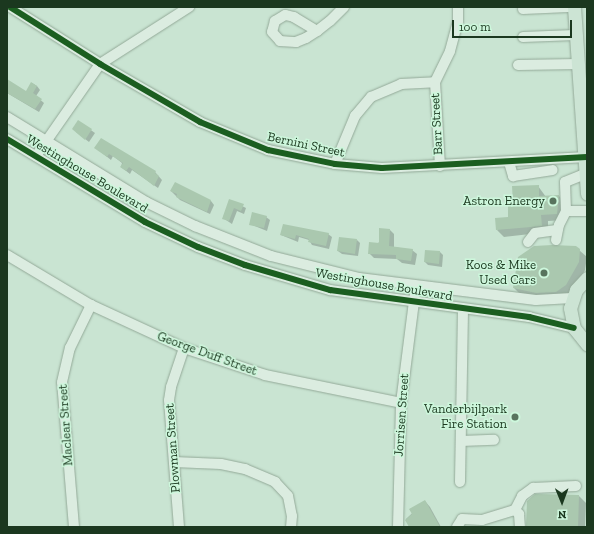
<!DOCTYPE html>
<html>
<head>
<meta charset="utf-8">
<style>
  body { margin:0 }
  #map { position:relative; width:594px; height:534px; overflow:hidden; background:#c9e4d2; font-family:"Zilla Slab",serif }
  div>[style] { position:absolute }
  .shadow>* { inset:0; background:#0003 }
  .building>* { inset:0; background:#aac8af }
  .roads { filter:drop-shadow(0 0 1px #93a998) drop-shadow(0 0 1px #93a998) }
  .minor>* { height:10px; margin:-5px; padding:0 5px; transform-origin:5px; border-radius:5px; background:#dbece0 }
  .major>* { height:13px; margin:-6.5px; padding:0 6.5px; transform-origin:6.5px; border-radius:6.5px; background:#cce4d4 }
  .cycleway>* { height:6px; margin:-3px; padding:0 3px; transform-origin:3px; border-radius:3px; background:#1b5e20 }
  .dots>* { width:11px; height:11px; translate:-50% -50%; box-sizing:border-box; border:2px solid #cdf7dc; border-radius:50% }
  span { translate:-50% -50%; white-space:nowrap; text-align:center; line-height:1.15; -webkit-text-stroke:3px #cdf7dc; paint-order:stroke }
  .street-label { font-size:13px; color:#1b381f }
  .poi-label { font-size:13px; color:#1b381f }
  .right { translate:-100% -50%; text-align:right }
  .frame { position:absolute; inset:0; border:8px solid #1b381f; pointer-events:none }
  .north { position:absolute; left:542px; top:482px; width:40px; height:40px; -webkit-text-stroke:3px #cdf7dc; paint-order:stroke; rotate:179deg; font-size:11px; font-weight:700; line-height:16px; text-align:center; color:#1b381f }
  .north::after { content:''; display:block; margin:auto; width:14px; height:18px; background:#1b381f; clip-path:polygon(50% 0,100% 100%,50% 72%,0 100%) }
  .scale { position:absolute; left:452px; top:20px; width:120px; height:18px; box-sizing:border-box; border:2px solid #1b381f; border-top:0; padding-left:5px; font-size:12px; line-height:14px; white-space:nowrap; color:#1b381f; -webkit-text-stroke:3px #cdf7dc; paint-order:stroke }
</style>
</head>
<body>
<div id="map">
  <div class="shadow">
    <i style="clip-path:polygon(7px 81px,26px 92px,32px 83px,37px 86px,40px 90px,36px 96px,44px 103px,39px 112px,7px 93px)"></i>
    <i style="clip-path:polygon(78px 121px,95px 133px,89px 142px,76px 132px)"></i>
    <i style="clip-path:polygon(96px 148px,155px 172px,162px 180px,158px 188px,132px 170px,130px 174px,121px 167px,122px 163px,113px 156px,111px 160px)"></i>
    <i style="clip-path:polygon(175px 184px,211px 201px,214px 205px,210px 214px,180px 200px,171px 191px)"></i>
    <i style="clip-path:polygon(538px 186px,546px 197px,559px 196px,566px 203px,564px 220px,548px 221px,548px 232px,504px 237px,497px 230px,509px 218px,514px 205px)"></i>
    <i style="clip-path:polygon(230px 200px,246px 208px,244px 214px,237px 211px,232px 224px,223px 218px)"></i>
    <i style="clip-path:polygon(266px 217px,270px 220px,267px 231px,250px 224px)"></i>
    <i style="clip-path:polygon(390px 230px,394px 234px,394px 247px,412px 250px,417px 254px,415px 265px,402px 263px,397px 259px,374px 258px,369px 253px)"></i>
    <i style="clip-path:polygon(328px 234px,332px 237px,329px 249px,312px 245px,309px 240px,299px 237px,298px 242px,281px 235px)"></i>
    <i style="clip-path:polygon(357px 240px,360px 243px,358px 256px,342px 254px,338px 251px)"></i>
    <i style="clip-path:polygon(579px 250px,587px 257px,585px 270px,573px 292px,564px 299px,521px 295px,514px 288px)"></i>
    <i style="clip-path:polygon(440px 252px,443px 255px,442px 267px,428px 265px,425px 262px)"></i>
    <i style="clip-path:polygon(536px 495px,579px 496px,586px 503px,585px 527px,527px 527px)"></i>
    <i style="clip-path:polygon(425px 501px,430px 507px,441px 527px,411px 527px,406px 519px)"></i>
  </div>
  <div class="building">
    <i style="clip-path:polygon(7px 79px,26px 91px,31px 82px,37px 86px,33px 93px,42px 99px,35px 109px,7px 93px)"></i>
    <i style="clip-path:polygon(78px 120px,92px 129px,85px 140px,72px 129px)"></i>
    <i style="clip-path:polygon(101px 138px,156px 171px,155px 173px,159px 176px,154px 186px,129px 167px,126px 171px,120px 167px,123px 163px,109px 154px,107px 157px,94px 148px)"></i>
    <i style="clip-path:polygon(175px 182px,211px 200px,207px 212px,176px 197px,177px 194px,170px 191px)"></i>
    <i style="clip-path:polygon(539px 185px,539px 196px,559px 195px,557px 214px,541px 215px,542px 226px,496px 230px,495px 218px,508px 217px,508px 205px,513px 204px,512px 186px)"></i>
    <i style="clip-path:polygon(229px 199px,244px 204px,241px 211px,234px 208px,229px 221px,222px 219px)"></i>
    <i style="clip-path:polygon(252px 212px,267px 216px,264px 228px,249px 225px)"></i>
    <i style="clip-path:polygon(283px 224px,329px 233px,326px 246px,308px 242px,309px 239px,296px 235px,295px 239px,280px 235px)"></i>
    <i style="clip-path:polygon(379px 228px,390px 229px,389px 246px,413px 249px,411px 261px,396px 259px,396px 255px,368px 254px,369px 242px,379px 243px)"></i>
    <i style="clip-path:polygon(339px 237px,357px 239px,355px 254px,337px 251px)"></i>
    <i style="clip-path:polygon(552px 245px,576px 246px,580px 249px,579px 262px,566px 285px,556px 292px,536px 293px,513px 288px,518px 257px,534px 246px)"></i>
    <i style="clip-path:polygon(425px 250px,440px 251px,439px 264px,424px 262px)"></i>
    <i style="clip-path:polygon(535px 494px,579px 495px,578px 527px,526px 527px,527px 501px)"></i>
    <i style="clip-path:polygon(425px 500px,440px 527px,409px 527px,405px 520px,412px 514px,409px 509px)"></i>
  </div>
  <div class="roads">
    <div class="minor">
      <i style="left:10px;top:7px;width:107px;rotate:32.3deg"></i>
      <i style="left:100px;top:64px;width:116px;rotate:30.1deg"></i>
      <i style="left:200px;top:122px;width:74px;rotate:22.4deg"></i>
      <i style="left:268px;top:150px;width:68px;rotate:11.8deg"></i>
      <i style="left:335px;top:164px;width:47px;rotate:4.9deg"></i>
      <i style="left:382px;top:168px;width:205px;rotate:-3.1deg"></i>
      <i style="left:523px;top:9px;width:45px;rotate:-2.5deg"></i>
      <i style="left:317px;top:31px;width:27px;rotate:-149deg"></i>
      <i style="left:294px;top:17px;width:9px;rotate:-167deg"></i>
      <i style="left:285px;top:15px;width:12px;rotate:149deg"></i>
      <i style="left:275px;top:21px;width:11px;rotate:105deg"></i>
      <i style="left:272px;top:32px;width:12px;rotate:48deg"></i>
      <i style="left:280px;top:41px;width:16px;rotate:4deg"></i>
      <i style="left:296px;top:42px;width:11px;rotate:-22deg"></i>
      <i style="left:306px;top:38px;width:13px;rotate:-32deg"></i>
      <i style="left:317px;top:31px;width:16px;rotate:-38deg"></i>
      <i style="left:330px;top:21px;width:20px;rotate:-45deg"></i>
      <i style="left:523px;top:37px;width:52px;rotate:-2.2deg"></i>
      <i style="left:518px;top:65px;width:60px;rotate:-1deg"></i>
      <i style="left:7px;top:117px;width:163px;rotate:31.4deg"></i>
      <i style="left:146px;top:202px;width:55px;rotate:26.1deg"></i>
      <i style="left:195px;top:226px;width:82px;rotate:21.5deg"></i>
      <i style="left:271px;top:256px;width:91px;rotate:14deg"></i>
      <i style="left:359px;top:278px;width:178px;rotate:7.1deg"></i>
      <i style="left:536px;top:300px;width:36px;rotate:-3deg"></i>
      <i style="left:7px;top:139px;width:161px;rotate:31deg"></i>
      <i style="left:145px;top:222px;width:59px;rotate:25.3deg"></i>
      <i style="left:198px;top:247px;width:50px;rotate:21deg"></i>
      <i style="left:245px;top:265px;width:89px;rotate:16.4deg"></i>
      <i style="left:330px;top:290px;width:201px;rotate:7.7deg"></i>
      <i style="left:529px;top:317px;width:46px;rotate:13.7deg"></i>
      <i style="left:36px;top:156px;width:112px;rotate:-55.2deg"></i>
      <i style="left:100px;top:64px;width:106px;rotate:-32.6deg"></i>
      <i style="left:509px;top:162px;width:15px;rotate:74deg"></i>
      <i style="left:513px;top:176px;width:40px;rotate:-8.5deg"></i>
      <i style="left:335px;top:164px;width:52px;rotate:-67.4deg"></i>
      <i style="left:355px;top:116px;width:25px;rotate:-50deg"></i>
      <i style="left:371px;top:97px;width:33px;rotate:-23deg"></i>
      <i style="left:401px;top:84px;width:34px;rotate:-3deg"></i>
      <i style="left:440px;top:166px;width:84px;rotate:-93.4deg"></i>
      <i style="left:435px;top:82px;width:34px;rotate:-64deg"></i>
      <i style="left:450px;top:51px;width:30px;rotate:-75deg"></i>
      <i style="left:458px;top:22px;width:15px;rotate:-90deg"></i>
      <i style="left:566px;top:211px;width:21px"></i>
      <i style="left:556px;top:240px;width:15px;rotate:-79deg"></i>
      <i style="left:559px;top:225px;width:16px;rotate:-63deg"></i>
      <i style="left:566px;top:211px;width:29px;rotate:-92deg"></i>
      <i style="left:565px;top:182px;width:22px;rotate:-22deg"></i>
      <i style="left:528px;top:242px;width:11px;rotate:-52deg"></i>
      <i style="left:535px;top:233px;width:22px;rotate:-8deg"></i>
      <i style="left:7px;top:255px;width:98px;rotate:30.8deg"></i>
      <i style="left:91px;top:305px;width:102px;rotate:24.8deg"></i>
      <i style="left:184px;top:348px;width:85px;rotate:18.4deg"></i>
      <i style="left:265px;top:375px;width:139px;rotate:11.6deg"></i>
      <i style="left:461px;top:441px;width:33px;rotate:-2deg"></i>
      <i style="left:174px;top:462px;width:47px;rotate:2.4deg"></i>
      <i style="left:221px;top:464px;width:25px;rotate:12deg"></i>
      <i style="left:245px;top:469px;width:33px;rotate:23deg"></i>
      <i style="left:275px;top:482px;width:19px;rotate:47deg"></i>
      <i style="left:288px;top:496px;width:20px;rotate:79deg"></i>
      <i style="left:292px;top:516px;width:11px;rotate:95deg"></i>
      <i style="left:460px;top:482px;width:173px;rotate:-89deg"></i>
      <i style="left:515px;top:510px;width:16px;rotate:-63deg"></i>
      <i style="left:522px;top:496px;width:14px;rotate:-36deg"></i>
      <i style="left:533px;top:488px;width:43px;rotate:-2.7deg"></i>
      <i style="left:515px;top:510px;width:6px;rotate:45deg"></i>
      <i style="left:519px;top:514px;width:13px;rotate:86deg"></i>
      <i style="left:74px;top:527px;width:145px;rotate:-94.7deg"></i>
      <i style="left:62px;top:382px;width:35px;rotate:-77deg"></i>
      <i style="left:70px;top:348px;width:48px;rotate:-64deg"></i>
      <i style="left:179px;top:527px;width:127px;rotate:-94.5deg"></i>
      <i style="left:169px;top:400px;width:13px;rotate:-81deg"></i>
      <i style="left:171px;top:387px;width:41px;rotate:-71.6deg"></i>
      <i style="left:398px;top:527px;width:124px;rotate:-88.6deg"></i>
      <i style="left:401px;top:403px;width:118px;rotate:-82.7deg"></i>
      <i style="left:457px;top:527px;width:9px;rotate:-58deg"></i>
      <i style="left:462px;top:519px;width:20px;rotate:3deg"></i>
      <i style="left:482px;top:520px;width:34px;rotate:-17deg"></i>
    </div>
    <div class="major">
      <i style="left:574px;top:7px;width:187px;rotate:86deg"></i>
      <i style="left:587px;top:278px;width:16px;rotate:133deg"></i>
      <i style="left:576px;top:290px;width:19px;rotate:108deg"></i>
      <i style="left:570px;top:308px;width:20px;rotate:79deg"></i>
      <i style="left:574px;top:328px;width:21px;rotate:51deg"></i>
    </div>
  </div>
  <div class="cycleway">
    <i style="left:10px;top:7px;width:107px;rotate:32.3deg"></i>
    <i style="left:100px;top:64px;width:116px;rotate:30.1deg"></i>
    <i style="left:200px;top:122px;width:74px;rotate:22.4deg"></i>
    <i style="left:268px;top:150px;width:68px;rotate:11.8deg"></i>
    <i style="left:335px;top:164px;width:47px;rotate:4.9deg"></i>
    <i style="left:382px;top:168px;width:205px;rotate:-3.1deg"></i>
    <i style="left:7px;top:139px;width:161px;rotate:31deg"></i>
    <i style="left:145px;top:222px;width:59px;rotate:25.3deg"></i>
    <i style="left:198px;top:247px;width:50px;rotate:21deg"></i>
    <i style="left:245px;top:265px;width:89px;rotate:16.4deg"></i>
    <i style="left:330px;top:290px;width:201px;rotate:7.7deg"></i>
    <i style="left:529px;top:317px;width:46px;rotate:13.7deg"></i>
  </div>
  <div class="dots">
    <i style="left:553px;top:201px;background:#58745e"></i>
    <i style="left:544px;top:273px;background:#58745e"></i>
    <i style="left:515px;top:417px;background:#58745e"></i>
  </div>
  <div class="street-label">
    <span style="left:437px;top:124px;rotate:-93deg">Barr Street</span>
    <span style="left:306px;top:145px;rotate:12deg">Bernini Street</span>
    <span style="left:87px;top:174px;rotate:31deg">Westinghouse Boulevard</span>
    <span style="left:384px;top:285px;rotate:10deg">Westinghouse Boulevard</span>
    <span style="left:207px;top:354px;rotate:20deg">George Duff Street</span>
    <span style="left:402px;top:415px;rotate:-86deg">Jorrisen Street</span>
    <span style="left:66px;top:425px;rotate:-94deg">Maclear Street</span>
    <span style="left:173px;top:448px;rotate:-94deg">Plowman Street</span>
  </div>
  <div class="poi-label">
    <span class="right" style="left:545px;top:201px">Astron Energy</span>
    <span class="right" style="left:536px;top:273px">Koos &amp; Mike<br>Used Cars</span>
    <span class="right" style="left:507px;top:417px">Vanderbijlpark<br>Fire Station</span>
  </div>
  <div class="frame"></div>
  <div class="north">N</div>
  <div class="scale">100 m</div>
</div>
</body>
</html>
